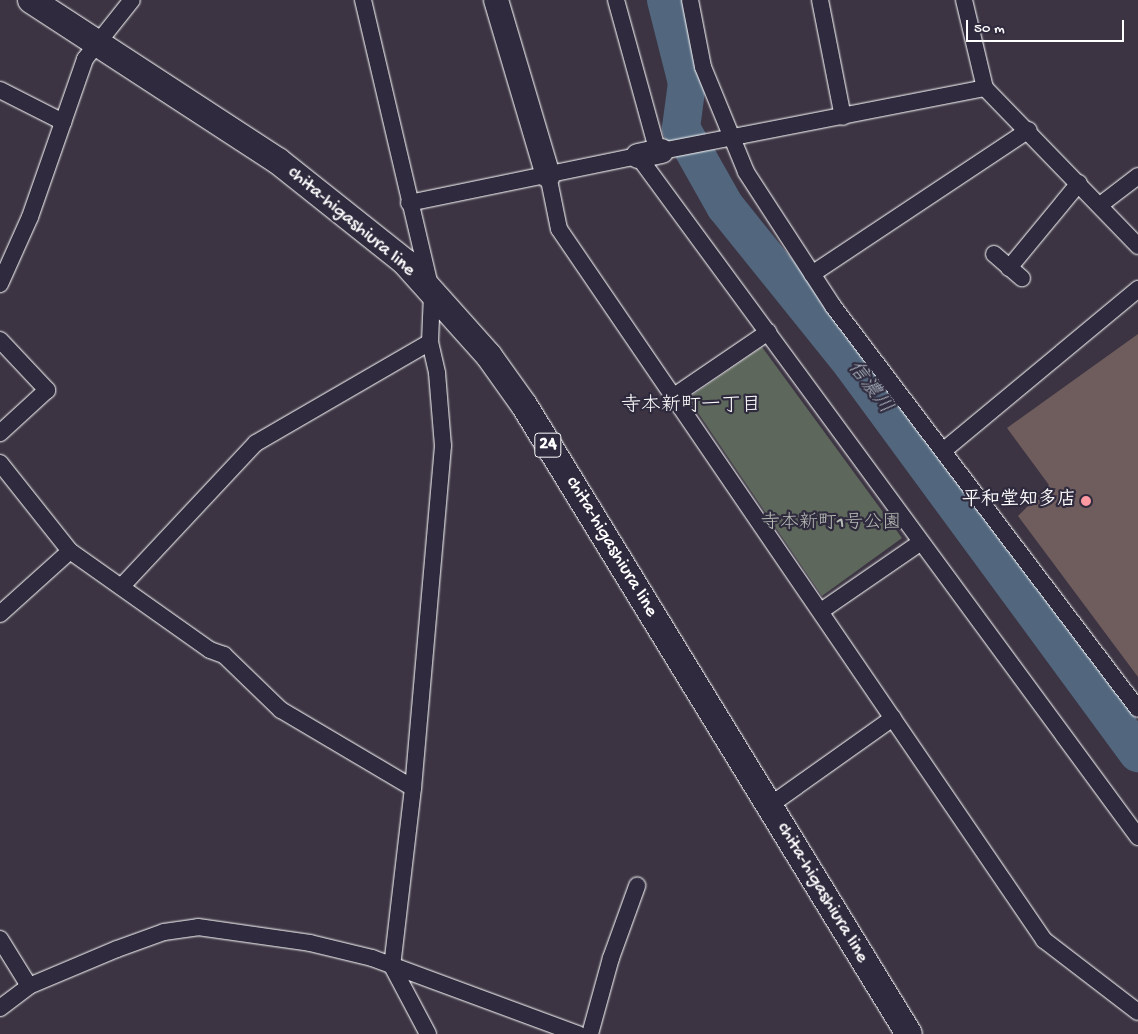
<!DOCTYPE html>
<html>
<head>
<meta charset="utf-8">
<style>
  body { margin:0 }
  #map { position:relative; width:1138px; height:1034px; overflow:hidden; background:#3c3443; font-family:"Gochi Hand","Klee One",sans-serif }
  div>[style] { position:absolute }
  .green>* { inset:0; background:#5d675b }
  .river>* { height:38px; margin:-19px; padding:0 19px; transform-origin:19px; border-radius:19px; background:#52677e }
  .building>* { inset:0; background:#6f5c5c }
  .roads { filter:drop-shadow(0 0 1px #fff) drop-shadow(0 0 1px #fff) }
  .street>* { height:16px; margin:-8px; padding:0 8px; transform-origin:8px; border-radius:8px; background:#2f2a3d }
  .secondary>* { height:24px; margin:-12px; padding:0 12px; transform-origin:12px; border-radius:12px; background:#2f2a3d }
  .primary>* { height:26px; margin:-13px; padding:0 13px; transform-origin:13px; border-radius:13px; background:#2f2a3d }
  .dots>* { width:14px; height:14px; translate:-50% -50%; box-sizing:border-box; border:2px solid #2f2a3d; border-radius:50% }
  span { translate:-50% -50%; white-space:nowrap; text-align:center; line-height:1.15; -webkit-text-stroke:4.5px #2f2a3d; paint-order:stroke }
  .shield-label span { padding:1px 4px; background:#2f2a3d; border:1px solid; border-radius:4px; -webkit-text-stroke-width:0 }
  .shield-label { font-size:18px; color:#fff; font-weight:700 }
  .street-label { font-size:19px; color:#fff }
  .poi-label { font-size:19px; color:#fff; font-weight:700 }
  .right { translate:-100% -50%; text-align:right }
  .park-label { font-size:19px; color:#b6bbb5 }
  .water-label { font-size:20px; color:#b1bbc5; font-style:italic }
  .neighbourhood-label { font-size:20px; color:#fff }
  .scale { position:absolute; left:966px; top:20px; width:158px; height:22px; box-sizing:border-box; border:2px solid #fff; border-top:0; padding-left:6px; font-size:15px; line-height:18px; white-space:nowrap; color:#fff; -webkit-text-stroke:4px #2f2a3d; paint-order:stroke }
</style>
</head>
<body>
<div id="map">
  <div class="green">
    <i style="clip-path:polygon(762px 347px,902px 538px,822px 596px,688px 398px)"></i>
  </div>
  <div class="river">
    <i style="left:666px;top:0;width:86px;rotate:75.8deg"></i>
    <i style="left:687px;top:83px;width:45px;rotate:97.6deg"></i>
    <i style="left:681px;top:128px;width:90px;rotate:60.6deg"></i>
    <i style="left:725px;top:206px;width:203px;rotate:51.2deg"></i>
    <i style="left:852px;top:364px;width:483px;rotate:53.7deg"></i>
  </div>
  <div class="building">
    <i style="clip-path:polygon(1138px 334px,1138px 677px,1018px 516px,1049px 485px,1007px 428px)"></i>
  </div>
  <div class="roads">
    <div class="street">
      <i style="left:363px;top:0;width:302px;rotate:76.8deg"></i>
      <i style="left:432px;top:294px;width:48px;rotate:92.4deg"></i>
      <i style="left:430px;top:342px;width:32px;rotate:77deg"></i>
      <i style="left:437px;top:373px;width:73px;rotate:85.3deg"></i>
      <i style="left:443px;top:446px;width:343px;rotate:95deg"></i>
      <i style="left:413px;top:788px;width:179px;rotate:96.7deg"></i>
      <i style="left:392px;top:966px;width:77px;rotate:62.1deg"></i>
      <i style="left:616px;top:0;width:158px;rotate:74.6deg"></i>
      <i style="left:690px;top:0;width:68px;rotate:79deg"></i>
      <i style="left:703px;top:67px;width:113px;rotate:67.7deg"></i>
      <i style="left:746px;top:172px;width:160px;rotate:57deg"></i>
      <i style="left:833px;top:306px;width:505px;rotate:52.88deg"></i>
      <i style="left:820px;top:0;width:119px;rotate:78.9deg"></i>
      <i style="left:964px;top:0;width:90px;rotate:76.6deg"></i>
      <i style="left:0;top:90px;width:71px;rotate:26.9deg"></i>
      <i style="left:661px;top:151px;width:330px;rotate:-11deg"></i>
      <i style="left:985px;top:88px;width:220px;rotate:45.9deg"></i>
      <i style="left:548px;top:175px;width:55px;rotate:78.5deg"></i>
      <i style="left:559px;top:229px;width:861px;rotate:55.7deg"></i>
      <i style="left:1044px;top:940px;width:118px;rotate:37.5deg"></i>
      <i style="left:409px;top:203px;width:234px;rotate:-11.6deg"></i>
      <i style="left:638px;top:156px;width:845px;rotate:53.71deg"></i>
      <i style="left:1100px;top:205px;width:48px;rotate:-37.3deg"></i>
      <i style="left:994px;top:254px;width:37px;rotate:41deg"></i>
      <i style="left:1009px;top:268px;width:110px;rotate:-50.5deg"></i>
      <i style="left:812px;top:274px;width:260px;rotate:-33.6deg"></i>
      <i style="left:0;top:284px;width:73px;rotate:-65.9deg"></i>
      <i style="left:30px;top:217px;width:167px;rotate:-70.8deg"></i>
      <i style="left:85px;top:59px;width:75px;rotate:-51.5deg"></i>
      <i style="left:0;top:340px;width:69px;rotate:46.8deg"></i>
      <i style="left:47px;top:390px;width:64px;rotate:137.5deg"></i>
      <i style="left:674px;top:396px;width:114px;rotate:-34.2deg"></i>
      <i style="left:943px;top:451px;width:254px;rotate:-39.7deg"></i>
      <i style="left:0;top:463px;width:112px;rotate:51.5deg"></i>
      <i style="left:70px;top:551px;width:171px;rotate:35.3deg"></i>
      <i style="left:210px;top:650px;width:15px;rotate:20deg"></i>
      <i style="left:224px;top:655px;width:79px;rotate:44deg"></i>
      <i style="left:281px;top:710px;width:153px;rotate:30.6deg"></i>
      <i style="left:122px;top:586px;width:196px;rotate:-46.9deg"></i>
      <i style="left:256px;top:443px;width:201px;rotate:-30.1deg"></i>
      <i style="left:821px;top:611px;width:121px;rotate:-34.6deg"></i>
      <i style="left:0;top:614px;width:94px;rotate:-42deg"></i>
      <i style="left:769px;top:806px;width:152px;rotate:-35.4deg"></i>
      <i style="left:0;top:939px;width:55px;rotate:58.3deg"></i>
      <i style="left:0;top:1008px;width:36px;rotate:-37deg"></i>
      <i style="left:29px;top:986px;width:95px;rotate:-22.8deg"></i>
      <i style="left:117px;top:949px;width:50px;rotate:-19.9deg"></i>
      <i style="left:164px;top:932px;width:34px;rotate:-8deg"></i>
      <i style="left:198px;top:927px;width:113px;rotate:8.1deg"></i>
      <i style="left:310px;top:943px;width:64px;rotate:13.6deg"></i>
      <i style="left:372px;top:958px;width:220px;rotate:20.3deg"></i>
      <i style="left:590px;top:1034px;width:79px;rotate:-74.6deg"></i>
      <i style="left:611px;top:958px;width:77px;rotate:-70.1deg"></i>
    </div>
    <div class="secondary">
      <i style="left:496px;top:0;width:183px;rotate:73.5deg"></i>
      <i style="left:638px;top:156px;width:24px;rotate:-12deg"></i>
    </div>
    <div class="primary">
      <i style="left:31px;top:0;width:295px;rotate:33.1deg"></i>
      <i style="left:278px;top:161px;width:162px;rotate:38.5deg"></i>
      <i style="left:405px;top:262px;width:126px;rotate:48.2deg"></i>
      <i style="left:489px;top:356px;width:60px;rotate:54.5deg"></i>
      <i style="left:524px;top:405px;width:737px;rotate:58.53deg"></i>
    </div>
  </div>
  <div class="dots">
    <i style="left:1086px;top:501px;background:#ff9aa2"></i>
  </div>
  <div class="shield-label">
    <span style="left:548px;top:445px">24</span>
  </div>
  <div class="street-label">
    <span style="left:351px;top:222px;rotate:40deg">chita-higashiura line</span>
    <span style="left:611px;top:547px;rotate:59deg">chita-higashiura line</span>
    <span style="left:822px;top:893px;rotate:59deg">chita-higashiura line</span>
  </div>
  <div class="poi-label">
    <span class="right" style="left:1076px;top:501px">平和堂知多店</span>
  </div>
  <div class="park-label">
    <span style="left:831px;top:524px">寺本新町1号公園</span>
  </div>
  <div class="water-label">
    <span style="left:869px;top:388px;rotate:53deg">信濃川</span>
  </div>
  <div class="neighbourhood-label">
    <span style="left:691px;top:406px">寺本新町一丁目</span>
  </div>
  <div class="scale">50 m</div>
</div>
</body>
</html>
